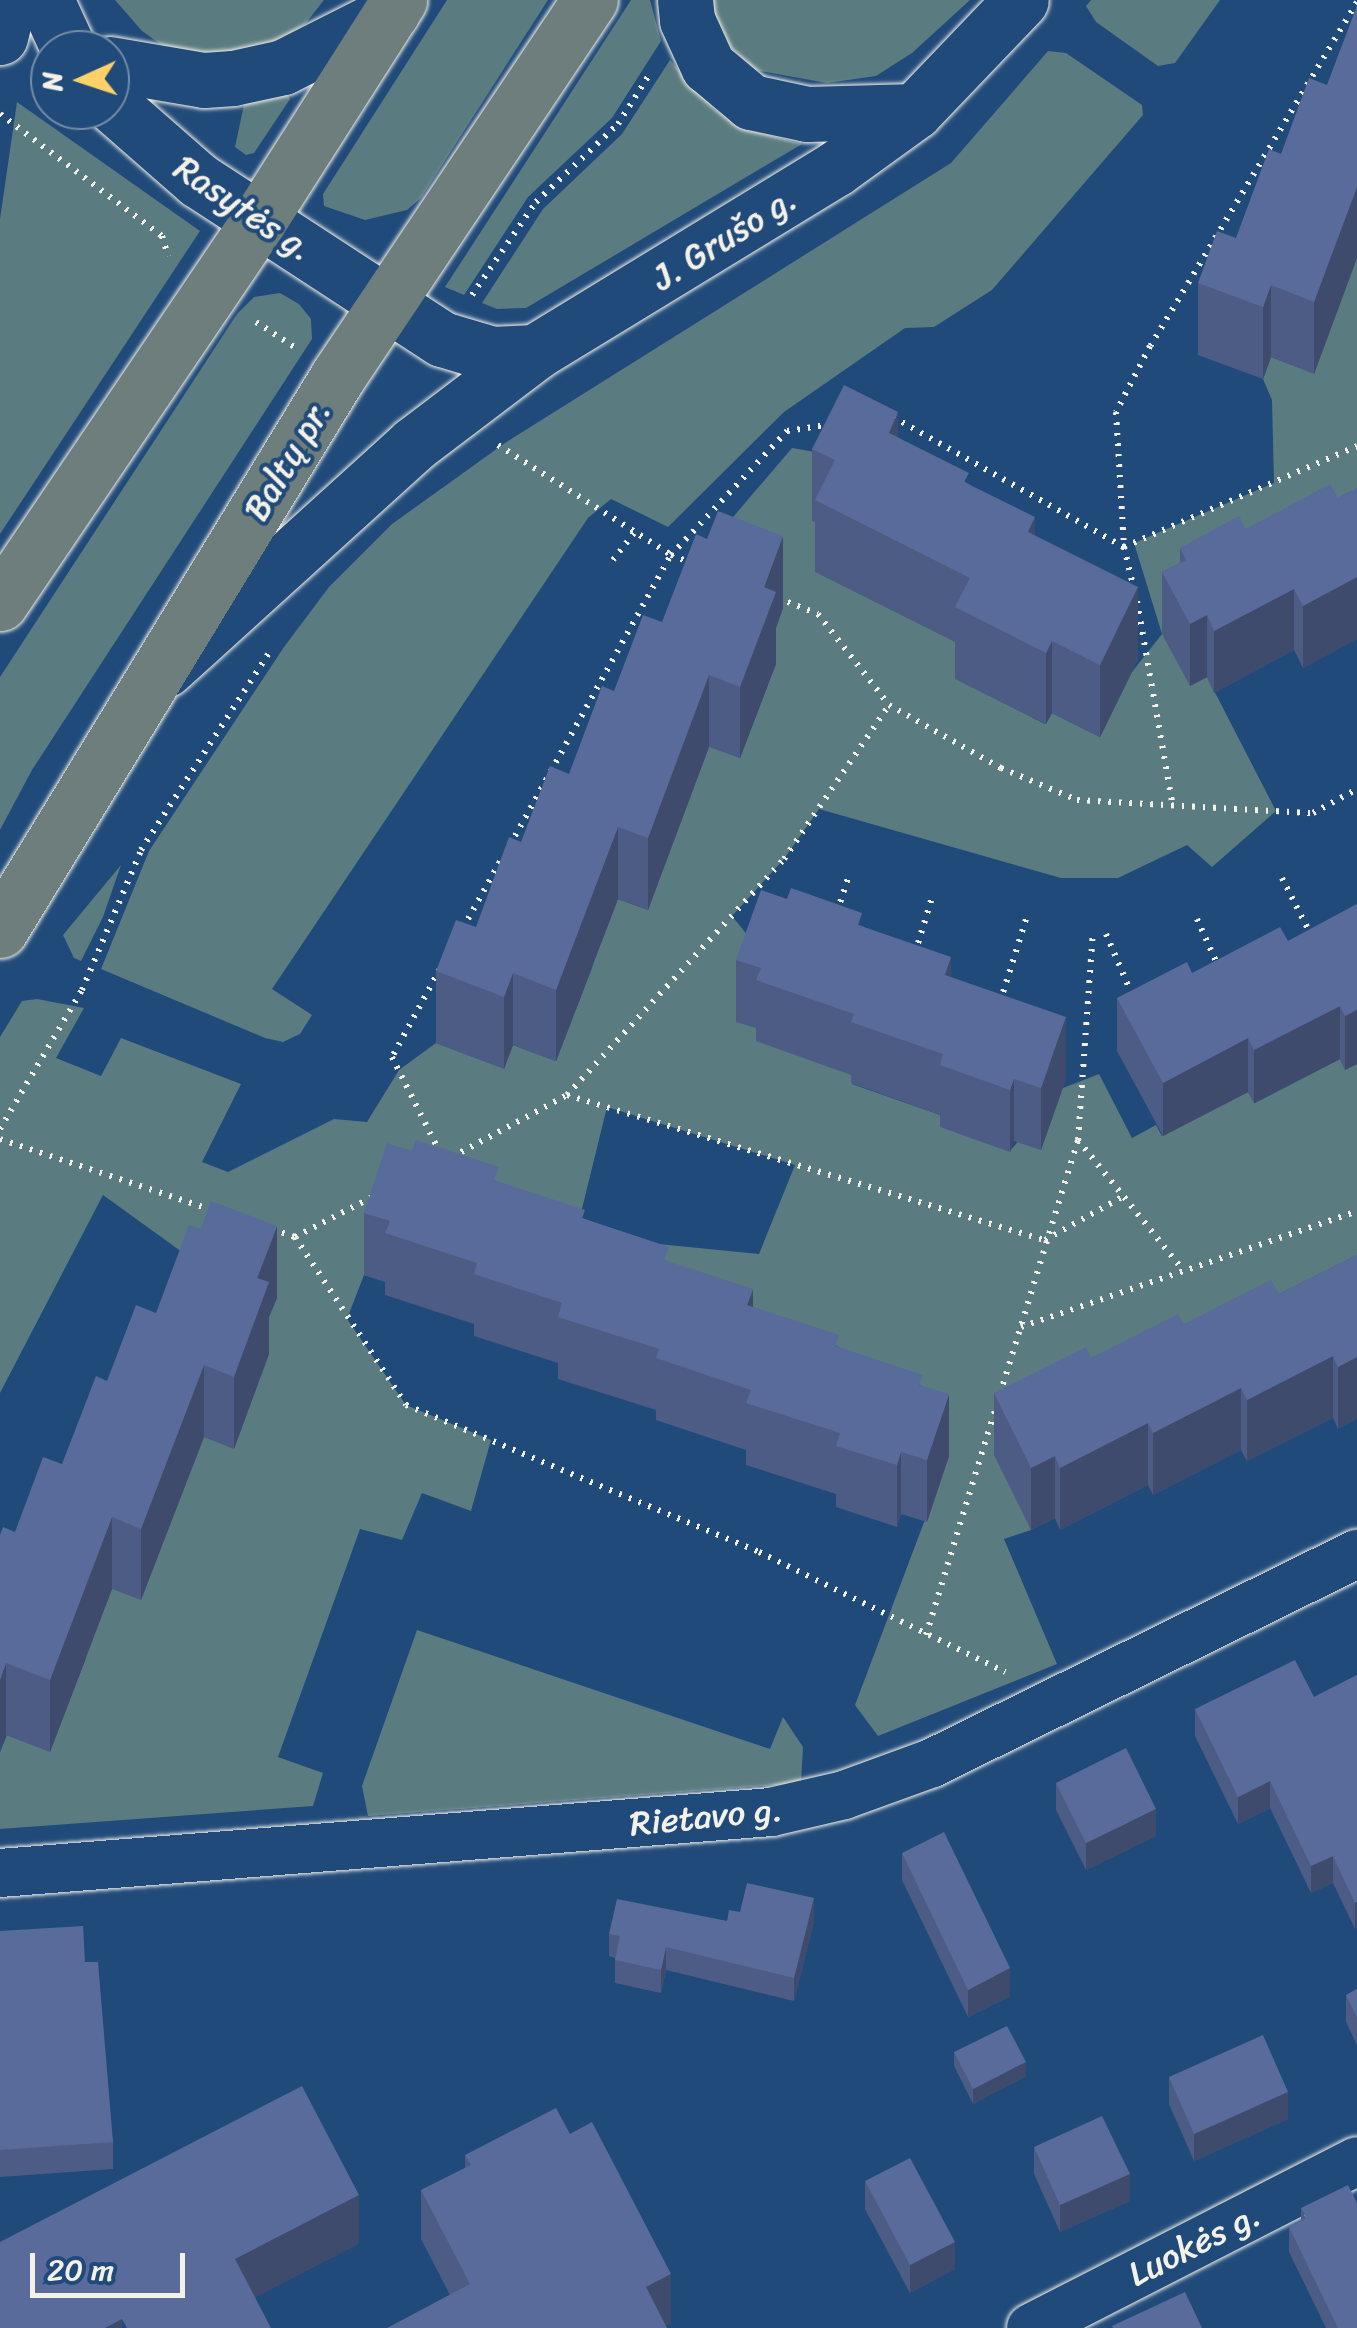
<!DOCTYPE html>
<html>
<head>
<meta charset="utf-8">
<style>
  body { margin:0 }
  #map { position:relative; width:1357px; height:2328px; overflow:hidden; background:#1f4a7a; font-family:Sriracha,sans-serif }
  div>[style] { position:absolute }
  .green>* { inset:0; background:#5a7b80 }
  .path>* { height:6px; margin-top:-3px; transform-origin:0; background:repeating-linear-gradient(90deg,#f4f1e8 0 2.5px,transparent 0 10.5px) }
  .roads { filter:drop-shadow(0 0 2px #f4f1e8) drop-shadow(0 0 2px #f4f1e8) }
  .minor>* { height:48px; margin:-24px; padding:0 24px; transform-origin:24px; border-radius:24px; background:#1f4a7a }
  .secondary>* { height:55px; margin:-27.5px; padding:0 27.5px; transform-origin:27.5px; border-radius:27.5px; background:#1f4a7a }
  .primary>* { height:55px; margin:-27.5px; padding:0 27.5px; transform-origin:27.5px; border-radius:27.5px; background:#6d7e7c }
  .wall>* { inset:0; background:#4d5c84 }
  .shaded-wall>* { inset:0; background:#3e4b6c }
  .building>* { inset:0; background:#596b9a }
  span { translate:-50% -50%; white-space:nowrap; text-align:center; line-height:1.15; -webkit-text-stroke:8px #1f4a7a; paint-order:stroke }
  .street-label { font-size:35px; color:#f4f1e8 }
  .north { position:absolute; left:30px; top:30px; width:100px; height:100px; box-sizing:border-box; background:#1f4a7a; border:2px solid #748da6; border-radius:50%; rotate:267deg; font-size:28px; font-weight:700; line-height:40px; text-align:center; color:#f4f1e8 }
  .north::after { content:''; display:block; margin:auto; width:35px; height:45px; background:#ffd166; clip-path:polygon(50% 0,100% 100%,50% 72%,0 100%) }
  .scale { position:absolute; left:30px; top:2253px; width:155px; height:45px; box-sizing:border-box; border:5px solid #f4f1e8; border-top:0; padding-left:12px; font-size:30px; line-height:35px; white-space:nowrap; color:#f4f1e8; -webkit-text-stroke:8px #1f4a7a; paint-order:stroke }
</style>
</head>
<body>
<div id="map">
  <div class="green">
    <i style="clip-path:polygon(115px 0,324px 0,306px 23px,266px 50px,222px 60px,173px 53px,142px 31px)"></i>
    <i style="clip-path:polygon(447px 0,548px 0,421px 198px,407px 210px,365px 220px,324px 206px,323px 194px)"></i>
    <i style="clip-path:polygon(631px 0,650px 0,661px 41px,612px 118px,528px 197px,464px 295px,445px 287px)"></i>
    <i style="clip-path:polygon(707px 0,970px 0,912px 53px,876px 76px,827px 83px,755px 70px,724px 41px)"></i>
    <i style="clip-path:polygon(1091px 0,1220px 0,1175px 63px,1158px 66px,1096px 22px,1086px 6px)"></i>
    <i style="clip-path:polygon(1048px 51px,1066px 53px,1142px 105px,1143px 115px,992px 290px,934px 327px,905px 328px,784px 412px,668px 527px,611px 499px,588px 518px,272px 989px,312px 1015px,300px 1034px,283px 1042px,265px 1038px,101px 969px,149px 851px,284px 647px,329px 587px,392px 524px,505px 443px,951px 163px)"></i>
    <i style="clip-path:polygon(670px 60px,715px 110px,752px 131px,802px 144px,526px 308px,497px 309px,482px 303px,543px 209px,622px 134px)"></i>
    <i style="clip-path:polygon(287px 92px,290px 99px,254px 153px,246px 155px,235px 147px,245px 100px)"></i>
    <i style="clip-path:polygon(17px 102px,200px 231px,0 534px,0 219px)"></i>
    <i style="clip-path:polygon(evenodd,1357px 219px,1357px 550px,1190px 685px,1207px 677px,1276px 811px,1212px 867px,1187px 845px,1118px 878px,1061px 878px,819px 809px,784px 859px,732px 916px,761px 952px,761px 1030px,854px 1076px,852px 1084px,943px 1116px,1010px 1151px,1063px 1088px,1099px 1074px,1132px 1138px,1156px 1125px,1162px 1136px,1248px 1092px,1255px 1103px,1340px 1059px,1345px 1069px,1357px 1064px,1357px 1317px,1031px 1530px,1004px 1539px,1057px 1664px,878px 1736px,855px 1705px,949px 1456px,364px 1275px,347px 1319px,406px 1405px,491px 1440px,471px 1511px,422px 1493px,402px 1540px,360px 1529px,278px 1757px,323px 1773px,313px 1806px,0 1829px,0 1752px,7px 1735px,50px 1751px,86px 1658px,72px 1652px,189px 1431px,233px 1448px,211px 1273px,103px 1195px,0 1393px,0 1037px,22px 1001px,37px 999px,84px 1008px,56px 1058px,101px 1076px,121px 1038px,241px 1084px,202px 1162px,228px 1172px,334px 1119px,367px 1122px,399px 1070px,436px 1043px,503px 1068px,513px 1045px,556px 1061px,592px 968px,604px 894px,648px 910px,696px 741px,740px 758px,775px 665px,687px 571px,792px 448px,844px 457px,835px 532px,975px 639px,956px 679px,1045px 724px,1052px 713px,1100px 737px,1132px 672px,1162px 634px,1134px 543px,1274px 483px,1272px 400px,1263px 379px,1271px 357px,1313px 373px,1357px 219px,607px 1107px,795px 1165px,759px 1254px,638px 1242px,579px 1221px,607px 1107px)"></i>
    <i style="clip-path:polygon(280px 293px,299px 304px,311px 319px,312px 339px,32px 770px,0 830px,0 677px,237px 314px,254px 297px)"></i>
    <i style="clip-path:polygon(121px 865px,103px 917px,81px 961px,74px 958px,63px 935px)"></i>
    <i style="clip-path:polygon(417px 1630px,770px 1749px,783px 1717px,803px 1747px,801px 1783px,368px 1816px,362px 1786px)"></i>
  </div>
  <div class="path">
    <i style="left:1357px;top:2px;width:401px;rotate:121deg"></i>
    <i style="left:1150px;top:346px;width:74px;rotate:117.3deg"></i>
    <i style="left:1116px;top:412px;width:135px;rotate:86.6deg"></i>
    <i style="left:1124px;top:547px;width:254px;rotate:-23.4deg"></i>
    <i style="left:0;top:114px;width:203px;rotate:37deg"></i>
    <i style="left:162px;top:236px;width:21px;rotate:73deg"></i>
    <i style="left:472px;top:295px;width:113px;rotate:-55.5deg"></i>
    <i style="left:536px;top:202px;width:113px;rotate:-43.6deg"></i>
    <i style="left:618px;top:124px;width:62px;rotate:-57.6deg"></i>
    <i style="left:256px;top:322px;width:48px;rotate:33deg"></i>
    <i style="left:893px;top:417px;width:265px;rotate:29.4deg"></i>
    <i style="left:1124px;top:547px;width:43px;rotate:76.6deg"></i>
    <i style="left:498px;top:445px;width:205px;rotate:32.4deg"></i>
    <i style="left:671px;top:555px;width:22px;rotate:21deg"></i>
    <i style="left:613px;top:560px;width:34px;rotate:-52deg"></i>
    <i style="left:778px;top:598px;width:43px;rotate:21.8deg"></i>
    <i style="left:818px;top:614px;width:115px;rotate:52deg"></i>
    <i style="left:889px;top:705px;width:129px;rotate:29.4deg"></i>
    <i style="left:1001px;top:768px;width:82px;rotate:22.8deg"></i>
    <i style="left:1077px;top:800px;width:236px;rotate:3.2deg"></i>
    <i style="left:1313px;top:813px;width:50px;rotate:-28.6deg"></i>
    <i style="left:1137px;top:601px;width:209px;rotate:80.1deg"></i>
    <i style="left:510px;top:845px;width:332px;rotate:-61deg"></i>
    <i style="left:671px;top:555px;width:170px;rotate:-46.9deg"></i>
    <i style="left:787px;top:431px;width:46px;rotate:-8.8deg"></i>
    <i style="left:1282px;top:878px;width:64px;rotate:63deg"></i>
    <i style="left:837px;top:912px;width:40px;rotate:-72deg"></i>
    <i style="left:1197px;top:919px;width:51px;rotate:65.9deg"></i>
    <i style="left:463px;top:928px;width:82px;rotate:-60.9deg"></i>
    <i style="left:1106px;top:934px;width:69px;rotate:66.8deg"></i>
    <i style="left:915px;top:953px;width:62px;rotate:-73deg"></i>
    <i style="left:440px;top:969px;width:100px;rotate:118.6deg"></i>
    <i style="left:392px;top:1057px;width:107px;rotate:63.4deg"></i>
    <i style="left:1000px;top:1002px;width:90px;rotate:-72.6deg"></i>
    <i style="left:567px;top:1095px;width:500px;rotate:16.9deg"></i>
    <i style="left:1045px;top:1240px;width:90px;rotate:-29.1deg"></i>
    <i style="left:0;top:1129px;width:161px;rotate:-59.5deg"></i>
    <i style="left:82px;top:990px;width:152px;rotate:-67.1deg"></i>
    <i style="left:141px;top:850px;width:235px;rotate:-57deg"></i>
    <i style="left:0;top:1139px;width:224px;rotate:18.5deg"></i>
    <i style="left:1078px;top:1140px;width:167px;rotate:51.1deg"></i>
    <i style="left:452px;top:1157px;width:131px;rotate:-28.3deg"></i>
    <i style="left:567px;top:1095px;width:321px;rotate:-47.4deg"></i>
    <i style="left:784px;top:859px;width:186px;rotate:-55.7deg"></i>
    <i style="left:272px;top:1229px;width:24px;rotate:19deg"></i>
    <i style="left:295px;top:1237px;width:201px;rotate:56.5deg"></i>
    <i style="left:406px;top:1405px;width:382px;rotate:22.6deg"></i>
    <i style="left:759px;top:1552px;width:274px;rotate:26deg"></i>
    <i style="left:295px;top:1237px;width:89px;rotate:-27.4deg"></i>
    <i style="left:1021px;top:1327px;width:355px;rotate:-19deg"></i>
    <i style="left:926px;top:1635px;width:518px;rotate:-72.93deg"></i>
    <i style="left:1078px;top:1140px;width:209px;rotate:-85.9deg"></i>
  </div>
  <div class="roads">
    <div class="minor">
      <i style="left:0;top:1873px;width:773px;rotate:-4.52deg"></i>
      <i style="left:771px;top:1812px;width:75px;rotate:-13.1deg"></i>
      <i style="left:844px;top:1795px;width:94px;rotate:-20deg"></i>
      <i style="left:932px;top:1763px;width:474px;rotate:-26.2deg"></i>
      <i style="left:1031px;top:2328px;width:366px;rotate:-27.1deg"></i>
    </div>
    <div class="secondary">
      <i style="left:46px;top:0;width:55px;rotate:65.3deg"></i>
      <i style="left:685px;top:0;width:20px;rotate:84deg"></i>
      <i style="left:687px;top:20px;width:51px;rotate:65.5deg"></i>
      <i style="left:708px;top:66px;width:56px;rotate:39.9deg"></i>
      <i style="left:751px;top:102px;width:57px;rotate:12.1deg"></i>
      <i style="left:807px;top:114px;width:108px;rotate:-1.6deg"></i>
      <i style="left:0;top:37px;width:38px;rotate:-76deg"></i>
      <i style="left:110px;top:64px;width:95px;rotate:9.7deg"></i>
      <i style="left:204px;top:80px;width:29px;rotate:-4deg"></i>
      <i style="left:233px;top:78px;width:51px;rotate:-12.4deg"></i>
      <i style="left:283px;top:67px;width:122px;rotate:-26.8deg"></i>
      <i style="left:110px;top:103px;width:117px;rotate:41.2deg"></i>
      <i style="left:198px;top:180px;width:291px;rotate:33.1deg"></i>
      <i style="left:442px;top:339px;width:52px;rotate:16.7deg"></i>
      <i style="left:492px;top:354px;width:43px;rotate:-2.7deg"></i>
      <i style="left:166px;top:669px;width:335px;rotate:-42.2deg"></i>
      <i style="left:414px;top:444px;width:152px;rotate:-37.2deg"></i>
      <i style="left:535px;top:352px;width:351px;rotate:-31.4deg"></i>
      <i style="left:835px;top:169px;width:99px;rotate:-35.9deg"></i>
      <i style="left:915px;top:111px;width:153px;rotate:-46.3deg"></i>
    </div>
    <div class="primary">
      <i style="left:0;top:603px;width:462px;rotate:-55.9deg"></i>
      <i style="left:259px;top:220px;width:261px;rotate:-57.5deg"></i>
      <i style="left:0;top:930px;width:649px;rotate:-58.61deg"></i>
      <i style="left:338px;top:376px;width:453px;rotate:-56.2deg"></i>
    </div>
  </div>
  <div class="wall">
    <i style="clip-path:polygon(1357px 6px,1357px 258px,1314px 374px,1271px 357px,1263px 379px,1198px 355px,1198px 283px,1236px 238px,1281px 154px,1327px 85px)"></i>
    <i style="clip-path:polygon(898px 438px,969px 484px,1035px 535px,1138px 659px,1100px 737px,1052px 713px,1046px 724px,955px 679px,955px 642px,815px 572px,815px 522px,812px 521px,812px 449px)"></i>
    <i style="clip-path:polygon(1357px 488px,1357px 639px,1303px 668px,1294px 650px,1214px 693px,1207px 677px,1190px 686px,1162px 634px,1162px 572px,1180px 563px,1180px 548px,1246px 529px,1338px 498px)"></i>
    <i style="clip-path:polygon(783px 608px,776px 628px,776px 664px,740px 758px,709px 747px,648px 910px,618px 899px,556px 1061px,513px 1045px,504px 1069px,436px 1043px,436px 971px,476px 927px,521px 842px,569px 774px,614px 691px,662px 622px)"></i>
    <i style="clip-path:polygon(787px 899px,862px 926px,951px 977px,1066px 1079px,1041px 1150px,1014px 1141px,1010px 1152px,940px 1127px,940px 1115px,851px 1083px,851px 1075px,756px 1041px,756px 1028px,736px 1022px,736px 960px)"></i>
    <i style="clip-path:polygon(1357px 904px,1345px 1070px,1340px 1059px,1254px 1103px,1248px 1092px,1163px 1136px,1117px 1051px,1117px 998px,1288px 941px)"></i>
    <i style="clip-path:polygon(412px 1151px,499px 1182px,585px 1219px,669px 1262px,753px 1307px,923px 1386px,949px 1456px,927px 1522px,901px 1514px,897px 1527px,836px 1507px,836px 1494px,746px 1465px,746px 1450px,656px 1420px,656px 1410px,558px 1379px,558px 1363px,474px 1336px,474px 1324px,385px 1295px,385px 1282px,364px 1275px,364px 1213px)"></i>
    <i style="clip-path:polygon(1357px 1255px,1357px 1419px,1338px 1429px,1333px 1418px,1247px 1461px,1241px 1450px,1153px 1495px,1148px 1485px,1060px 1530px,1055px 1518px,1031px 1530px,994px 1455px,994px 1393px,1184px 1324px,1279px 1294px)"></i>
    <i style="clip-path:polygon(277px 1298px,269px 1317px,269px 1354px,234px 1449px,204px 1437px,141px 1600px,112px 1589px,50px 1752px,6px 1735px,0 1752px,0 1535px,15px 1532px,62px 1464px,107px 1381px,156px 1313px)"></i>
    <i style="clip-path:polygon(1357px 1675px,1355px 1929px,1333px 1883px,1311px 1893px,1270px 1808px,1238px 1824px,1195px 1736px,1195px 1709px,1314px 1697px)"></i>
    <i style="clip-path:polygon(1056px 1783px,1156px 1836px,1086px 1870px,1056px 1810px)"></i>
    <i style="clip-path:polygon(902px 1853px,1010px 1996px,968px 2017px,902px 1880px)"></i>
    <i style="clip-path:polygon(740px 1912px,814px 1921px,794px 2001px,666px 1970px,661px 1993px,615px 1983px,615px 1958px,609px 1956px,609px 1934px,727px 1921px)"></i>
    <i style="clip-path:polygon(0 1931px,85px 1962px,113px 2142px,113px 2169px,0 2177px)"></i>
    <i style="clip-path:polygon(1357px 1989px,1357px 2045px,1346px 2022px,1346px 1995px)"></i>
    <i style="clip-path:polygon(954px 2052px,1026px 2076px,973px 2104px,954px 2066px)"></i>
    <i style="clip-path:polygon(1169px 2077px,1288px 2119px,1194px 2161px,1169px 2104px)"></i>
    <i style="clip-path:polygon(1034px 2147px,1130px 2201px,1060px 2232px,1034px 2174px)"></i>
    <i style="clip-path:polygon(465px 2155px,671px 2323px,666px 2325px,450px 2295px,421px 2239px,421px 2190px,465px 2168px)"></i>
    <i style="clip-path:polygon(865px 2181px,955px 2269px,910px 2293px,865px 2209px)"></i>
    <i style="clip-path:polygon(1301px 2208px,1357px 2328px,1326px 2328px,1289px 2252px,1289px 2227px,1301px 2221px)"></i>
  </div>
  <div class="shaded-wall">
    <i style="clip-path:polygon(1357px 187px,1357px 258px,1314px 374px,1314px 302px)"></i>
    <i style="clip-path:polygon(1271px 285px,1271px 357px,1263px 379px,1263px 307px)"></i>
    <i style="clip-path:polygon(898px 412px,898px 484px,889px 433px)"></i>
    <i style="clip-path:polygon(1035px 517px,1035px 589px,1028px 532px)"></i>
    <i style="clip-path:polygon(783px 536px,783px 608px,776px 628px,776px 664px,740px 758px,740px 687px,764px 587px)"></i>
    <i style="clip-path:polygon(1357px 577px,1357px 639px,1303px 668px,1303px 606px)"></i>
    <i style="clip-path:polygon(1138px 587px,1138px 659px,1100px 737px,1100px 665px)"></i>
    <i style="clip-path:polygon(1294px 589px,1294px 650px,1214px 693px,1214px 631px)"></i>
    <i style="clip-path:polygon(1207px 615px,1207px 677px,1190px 686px,1190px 624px)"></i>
    <i style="clip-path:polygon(1052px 641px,1052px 713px,1046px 724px,1046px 653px)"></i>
    <i style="clip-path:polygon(709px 675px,709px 747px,648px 910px,648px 838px)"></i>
    <i style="clip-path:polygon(618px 827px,618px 899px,556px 1061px,556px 990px)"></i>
    <i style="clip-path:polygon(951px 957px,951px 1019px,945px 975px)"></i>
    <i style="clip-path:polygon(513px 973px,513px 1045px,504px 1069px,504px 997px)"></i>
    <i style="clip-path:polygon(1340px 1006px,1340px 1059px,1254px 1103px,1254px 1050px)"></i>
    <i style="clip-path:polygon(1357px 1010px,1357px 1064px,1345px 1070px,1345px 1016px)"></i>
    <i style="clip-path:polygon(1066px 1017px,1066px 1079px,1041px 1150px,1041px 1088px)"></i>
    <i style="clip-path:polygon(1248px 1038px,1248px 1092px,1163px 1136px,1163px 1083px)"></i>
    <i style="clip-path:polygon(1014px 1079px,1014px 1141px,1010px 1152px,1010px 1090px)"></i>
    <i style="clip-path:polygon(277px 1226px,277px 1298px,269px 1317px,269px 1354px,234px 1449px,234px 1377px,257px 1278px)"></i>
    <i style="clip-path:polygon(753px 1289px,753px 1351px,747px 1305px)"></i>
    <i style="clip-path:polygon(1333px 1356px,1333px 1418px,1247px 1461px,1247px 1400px)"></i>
    <i style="clip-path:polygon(1357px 1357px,1357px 1419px,1338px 1429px,1338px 1367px)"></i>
    <i style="clip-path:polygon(204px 1365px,204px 1437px,141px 1600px,141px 1529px)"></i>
    <i style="clip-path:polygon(1241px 1388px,1241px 1450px,1153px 1495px,1153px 1433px)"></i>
    <i style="clip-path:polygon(949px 1394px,949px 1456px,927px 1522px,927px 1460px)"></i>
    <i style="clip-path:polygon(1148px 1423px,1148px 1485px,1060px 1530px,1060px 1468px)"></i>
    <i style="clip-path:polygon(901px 1452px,901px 1514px,897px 1527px,897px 1465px)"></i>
    <i style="clip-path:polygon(1055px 1456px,1055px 1518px,1031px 1530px,1031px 1468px)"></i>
    <i style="clip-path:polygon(112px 1517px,112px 1589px,50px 1752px,50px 1680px)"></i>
    <i style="clip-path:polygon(6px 1663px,6px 1735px,0 1752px,0 1680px)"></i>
    <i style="clip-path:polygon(1270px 1781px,1270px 1808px,1238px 1824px,1238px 1797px)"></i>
    <i style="clip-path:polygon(1156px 1809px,1156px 1836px,1086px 1870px,1086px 1843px)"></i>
    <i style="clip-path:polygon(1333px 1856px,1333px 1883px,1311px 1893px,1311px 1866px)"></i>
    <i style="clip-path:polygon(814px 1898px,814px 1921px,794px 2001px,794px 1978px)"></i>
    <i style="clip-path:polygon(1357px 1902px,1357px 1928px,1355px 1929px,1355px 1903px)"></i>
    <i style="clip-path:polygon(666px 1947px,666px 1970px,661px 1993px,661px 1970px)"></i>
    <i style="clip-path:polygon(1010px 1968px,1010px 1996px,968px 2017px,968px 1990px)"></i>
    <i style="clip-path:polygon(1026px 2062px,1026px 2076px,973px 2104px,973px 2089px)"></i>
    <i style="clip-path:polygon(1288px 2092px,1288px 2119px,1194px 2161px,1194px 2134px)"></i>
    <i style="clip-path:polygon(1130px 2174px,1130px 2201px,1060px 2232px,1060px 2205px)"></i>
    <i style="clip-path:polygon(359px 2195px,359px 2244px,235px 2308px,235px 2259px)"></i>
    <i style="clip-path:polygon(955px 2242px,955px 2269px,910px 2293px,910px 2265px)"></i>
    <i style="clip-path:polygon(671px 2274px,671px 2323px,661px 2328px,646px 2287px)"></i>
    <i style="clip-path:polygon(122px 2319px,122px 2328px,105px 2328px)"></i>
  </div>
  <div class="building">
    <i style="clip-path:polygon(1357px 6px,1357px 187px,1314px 302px,1271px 285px,1263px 307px,1198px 283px,1217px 231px,1236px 238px,1269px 149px,1281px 154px,1309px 78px,1327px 85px)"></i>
    <i style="clip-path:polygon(844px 385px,898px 412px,889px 433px,969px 473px,964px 482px,1035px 517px,1028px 532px,1138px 587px,1100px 665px,1052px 641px,1046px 653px,955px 607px,970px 578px,815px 500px,835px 460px,812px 449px)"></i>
    <i style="clip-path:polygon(1330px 484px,1338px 498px,1357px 488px,1357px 577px,1303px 606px,1294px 589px,1214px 631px,1207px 615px,1190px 624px,1162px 572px,1186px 560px,1180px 548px,1239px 516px,1246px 529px)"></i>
    <i style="clip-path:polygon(718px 511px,783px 536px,764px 587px,776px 592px,740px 687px,709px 675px,648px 838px,618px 827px,556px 990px,513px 973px,504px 997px,436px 971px,456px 920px,476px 927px,509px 837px,521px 842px,550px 766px,569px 774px,602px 686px,614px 691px,643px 615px,662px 622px,696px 534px,707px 539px)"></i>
    <i style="clip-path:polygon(791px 888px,862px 913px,858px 925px,951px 957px,945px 975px,1066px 1017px,1041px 1088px,1014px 1079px,1010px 1090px,940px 1065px,943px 1054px,851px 1022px,854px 1014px,756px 980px,761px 968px,736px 960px,761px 890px,787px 899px)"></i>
    <i style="clip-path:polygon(1357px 904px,1357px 1010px,1345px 1016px,1340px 1006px,1254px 1050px,1248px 1038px,1163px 1083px,1117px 998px,1187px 962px,1192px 973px,1280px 927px,1288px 941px)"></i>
    <i style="clip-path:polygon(416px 1140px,499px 1167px,494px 1180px,585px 1210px,582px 1218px,669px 1247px,664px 1260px,753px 1289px,747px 1305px,839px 1335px,835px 1346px,923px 1375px,919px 1385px,949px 1394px,927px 1460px,901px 1452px,897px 1465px,836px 1446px,840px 1433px,746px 1403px,751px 1390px,656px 1358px,659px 1349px,558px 1317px,562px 1303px,474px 1274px,477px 1263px,385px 1233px,390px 1221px,364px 1213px,387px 1143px,412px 1151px)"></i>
    <i style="clip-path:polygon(211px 1201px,277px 1226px,257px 1278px,269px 1282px,234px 1377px,204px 1365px,141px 1529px,112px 1517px,50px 1680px,6px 1663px,0 1680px,0 1535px,3px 1527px,15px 1532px,43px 1457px,62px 1464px,96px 1376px,107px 1381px,136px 1305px,156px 1313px,189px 1225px,201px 1229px)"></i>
    <i style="clip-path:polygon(1357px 1255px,1357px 1357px,1338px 1367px,1333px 1356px,1247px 1400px,1241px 1388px,1153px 1433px,1148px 1423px,1060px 1468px,1055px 1456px,1031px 1468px,994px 1393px,1086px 1347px,1091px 1358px,1178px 1314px,1184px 1324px,1271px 1280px,1279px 1294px)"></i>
    <i style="clip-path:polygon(1295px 1660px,1314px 1697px,1357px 1675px,1357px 1902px,1355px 1903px,1333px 1856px,1311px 1866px,1270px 1781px,1238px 1797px,1195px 1709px)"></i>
    <i style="clip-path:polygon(1126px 1748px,1156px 1809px,1086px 1843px,1056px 1783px)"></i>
    <i style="clip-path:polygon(944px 1832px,1010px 1968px,968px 1990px,902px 1853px)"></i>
    <i style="clip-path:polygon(747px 1883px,814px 1898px,794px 1978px,666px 1947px,661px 1970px,615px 1960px,620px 1936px,609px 1934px,617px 1899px,727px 1921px,729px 1910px,740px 1912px)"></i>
    <i style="clip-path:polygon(83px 1926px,85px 1962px,98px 1962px,113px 2142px,0 2150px,0 1931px)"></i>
    <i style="clip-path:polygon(1357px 1989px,1357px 2017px,1346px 1995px)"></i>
    <i style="clip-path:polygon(1007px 2026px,1026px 2062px,973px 2089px,954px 2052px)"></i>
    <i style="clip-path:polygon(1263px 2035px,1288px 2092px,1194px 2134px,1169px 2077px)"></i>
    <i style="clip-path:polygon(302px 2086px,359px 2195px,235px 2259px,271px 2328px,127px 2328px,122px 2319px,105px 2328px,0 2328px,0 2242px)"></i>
    <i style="clip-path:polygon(556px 2108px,570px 2134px,592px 2122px,671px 2274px,646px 2287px,667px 2328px,387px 2328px,470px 2284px,421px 2190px,471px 2165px,465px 2155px)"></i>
    <i style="clip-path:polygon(1102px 2116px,1130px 2174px,1060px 2205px,1034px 2147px)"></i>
    <i style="clip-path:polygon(910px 2158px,955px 2242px,910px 2265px,865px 2181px)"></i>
    <i style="clip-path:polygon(1348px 2185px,1357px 2203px,1357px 2328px,1338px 2328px,1289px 2227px,1306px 2218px,1301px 2208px)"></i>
    <i style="clip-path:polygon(1185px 2292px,1202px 2328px,1113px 2328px,1112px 2326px)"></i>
  </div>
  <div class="street-label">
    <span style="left:244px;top:208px;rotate:34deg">Rasytės g.</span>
    <span style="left:724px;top:238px;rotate:-32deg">J. Grušo g.</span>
    <span style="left:287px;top:460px;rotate:-59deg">Baltų pr.</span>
    <span style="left:706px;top:1816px;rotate:-6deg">Rietavo g.</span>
    <span style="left:1194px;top:2244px;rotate:-27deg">Luokės g.</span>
  </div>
  <div class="north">N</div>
  <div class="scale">20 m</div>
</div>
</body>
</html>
